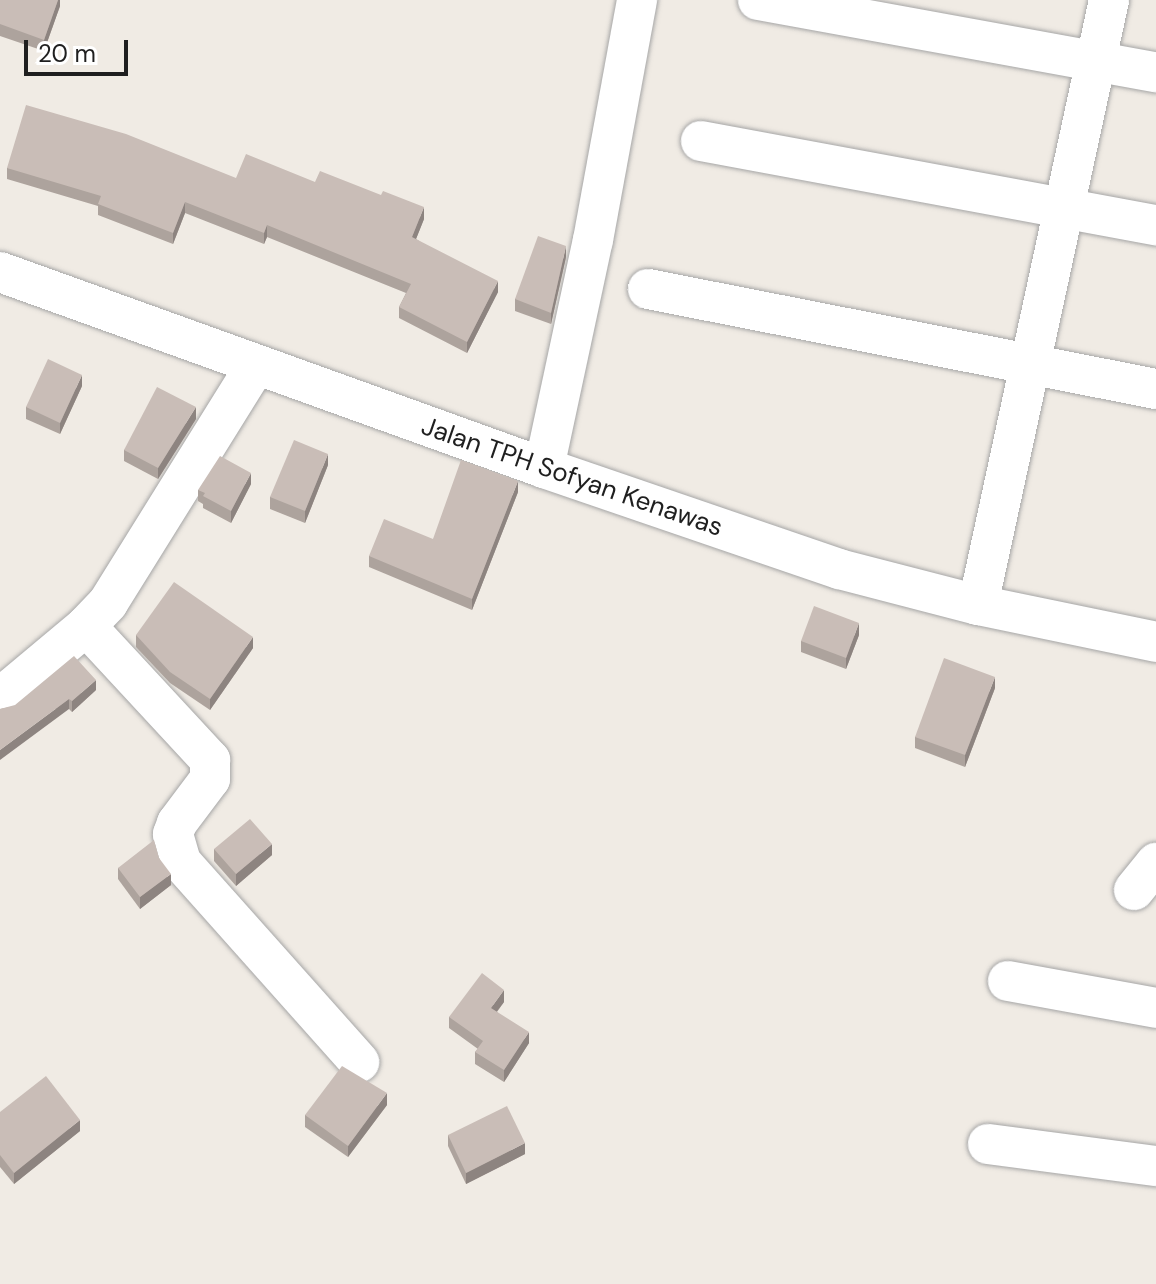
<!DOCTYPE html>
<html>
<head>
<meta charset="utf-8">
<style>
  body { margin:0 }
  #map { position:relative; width:1156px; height:1284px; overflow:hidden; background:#f0ebe4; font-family:"DM Sans",sans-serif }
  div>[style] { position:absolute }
  .roads { filter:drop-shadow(0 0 2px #a6a6a6) drop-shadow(0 0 2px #a6a6a6) }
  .street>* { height:40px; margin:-20px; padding:0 20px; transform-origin:20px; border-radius:20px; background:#fff }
  .wall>* { inset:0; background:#ada39d }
  .shaded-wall>* { inset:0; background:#8d8480 }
  .building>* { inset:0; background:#c9bdb7 }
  span { translate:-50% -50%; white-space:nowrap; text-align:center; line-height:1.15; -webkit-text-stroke:7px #fff; paint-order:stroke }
  .street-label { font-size:26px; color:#1f1f1f }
  .scale { position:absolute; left:24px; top:40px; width:104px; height:36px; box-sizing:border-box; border:4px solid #1f1f1f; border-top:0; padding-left:10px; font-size:24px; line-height:28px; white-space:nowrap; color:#1f1f1f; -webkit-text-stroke:6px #fff; paint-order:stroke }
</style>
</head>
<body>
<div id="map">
  <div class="roads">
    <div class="street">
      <i style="left:758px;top:0;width:404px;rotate:10.3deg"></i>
      <i style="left:701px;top:141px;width:463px;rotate:10.5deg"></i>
      <i style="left:0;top:272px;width:578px;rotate:19.81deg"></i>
      <i style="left:544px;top:468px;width:312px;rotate:18.9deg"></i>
      <i style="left:839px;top:569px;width:144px;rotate:14.5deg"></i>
      <i style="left:978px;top:605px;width:182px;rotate:11.7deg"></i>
      <i style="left:648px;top:289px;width:518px;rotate:11.14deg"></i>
      <i style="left:256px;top:365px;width:280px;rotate:121.9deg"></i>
      <i style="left:108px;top:603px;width:32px;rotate:134deg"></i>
      <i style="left:86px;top:626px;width:183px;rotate:47.2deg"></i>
      <i style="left:210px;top:760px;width:19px;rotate:90deg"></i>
      <i style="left:210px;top:779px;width:55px;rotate:126.9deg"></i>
      <i style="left:177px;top:823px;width:12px;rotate:110deg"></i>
      <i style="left:173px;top:834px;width:29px;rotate:74deg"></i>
      <i style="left:181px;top:862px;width:268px;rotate:48.3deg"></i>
      <i style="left:544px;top:468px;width:233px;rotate:-77.9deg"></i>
      <i style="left:593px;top:240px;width:244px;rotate:-79.6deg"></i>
      <i style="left:978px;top:605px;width:619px;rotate:-77.78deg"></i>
      <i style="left:0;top:698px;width:112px;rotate:-39.9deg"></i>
      <i style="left:1134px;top:890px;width:35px;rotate:-51deg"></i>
      <i style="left:1008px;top:981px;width:150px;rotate:10.3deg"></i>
      <i style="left:988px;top:1144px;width:169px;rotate:7.5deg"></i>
    </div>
  </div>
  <div class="wall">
    <i style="clip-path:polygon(0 0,60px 0,60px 6px,44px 51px,0 36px)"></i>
    <i style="clip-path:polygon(7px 168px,315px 182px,424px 219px,416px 239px,498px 292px,467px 353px,399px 318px,399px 307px,406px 293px,267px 237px,264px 244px,185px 213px,173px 244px,98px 215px,98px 206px,7px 179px)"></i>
    <i style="clip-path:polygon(566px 257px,551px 324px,515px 311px,515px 299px)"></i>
    <i style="clip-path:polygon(82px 386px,60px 434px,26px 419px,26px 407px)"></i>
    <i style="clip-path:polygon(196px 419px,158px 479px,124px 461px,124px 450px)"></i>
    <i style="clip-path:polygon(328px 465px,305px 523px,270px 509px,270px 497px)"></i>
    <i style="clip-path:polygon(251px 484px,231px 523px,203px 508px,203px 504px,198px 501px,198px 490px)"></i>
    <i style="clip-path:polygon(518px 492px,472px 610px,369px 567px,369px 556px,433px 539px)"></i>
    <i style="clip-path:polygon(136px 635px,253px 648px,210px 710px,170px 683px,136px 647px)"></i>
    <i style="clip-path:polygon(859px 635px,846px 669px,801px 652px,801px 641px)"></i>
    <i style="clip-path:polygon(995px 688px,965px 767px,915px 748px,915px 737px)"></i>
    <i style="clip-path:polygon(96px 690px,72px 712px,69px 709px,0 709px)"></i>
    <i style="clip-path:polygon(214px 849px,272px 855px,236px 886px,214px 861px)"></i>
    <i style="clip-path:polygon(159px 858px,171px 885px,140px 909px,118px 879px,118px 868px)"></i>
    <i style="clip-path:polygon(504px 1002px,497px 1012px,529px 1043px,504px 1082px,475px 1064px,475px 1052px,478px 1049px,449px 1028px,449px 1017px)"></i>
    <i style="clip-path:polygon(387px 1105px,348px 1157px,305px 1127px,305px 1115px)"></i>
    <i style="clip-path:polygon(0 1112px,80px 1131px,14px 1184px,0 1167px)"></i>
    <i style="clip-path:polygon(448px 1135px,525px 1154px,466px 1184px,448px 1146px)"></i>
  </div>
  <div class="shaded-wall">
    <i style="clip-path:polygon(58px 0,60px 0,60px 6px,44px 51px,44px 40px)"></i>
    <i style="clip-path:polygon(185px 202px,185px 213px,173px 244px,173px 233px)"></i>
    <i style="clip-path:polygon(424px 207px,424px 219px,412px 249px,412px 237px)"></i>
    <i style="clip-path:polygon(267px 225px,267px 237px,264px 244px,264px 233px)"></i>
    <i style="clip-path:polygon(566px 246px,566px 257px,551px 324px,551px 313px)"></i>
    <i style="clip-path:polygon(498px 281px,498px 292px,467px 353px,467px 342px)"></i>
    <i style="clip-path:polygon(82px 375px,82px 386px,60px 434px,60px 423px)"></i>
    <i style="clip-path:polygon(196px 407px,196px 419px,158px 479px,158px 468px)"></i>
    <i style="clip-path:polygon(328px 454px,328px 465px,305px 523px,305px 511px)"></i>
    <i style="clip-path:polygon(251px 473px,251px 484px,231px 523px,231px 511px)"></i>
    <i style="clip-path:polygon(518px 481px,518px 492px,472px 610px,472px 599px)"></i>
    <i style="clip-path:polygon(859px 623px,859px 635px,846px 669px,846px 658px)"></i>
    <i style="clip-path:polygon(253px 637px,253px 648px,210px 710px,210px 699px)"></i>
    <i style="clip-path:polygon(995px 677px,995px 688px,965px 767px,965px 755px)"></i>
    <i style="clip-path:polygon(96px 680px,96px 690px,72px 712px,72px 701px)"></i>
    <i style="clip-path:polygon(69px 699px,69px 709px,0 760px,0 750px)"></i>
    <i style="clip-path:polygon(272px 844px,272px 855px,236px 886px,236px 874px)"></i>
    <i style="clip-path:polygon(171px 874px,171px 885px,140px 909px,140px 897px)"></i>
    <i style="clip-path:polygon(504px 990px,504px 1002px,491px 1019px,491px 1008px)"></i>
    <i style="clip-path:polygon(529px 1032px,529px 1043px,504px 1082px,504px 1070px)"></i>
    <i style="clip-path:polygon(387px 1093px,387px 1105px,348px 1157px,348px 1146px)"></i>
    <i style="clip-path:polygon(80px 1120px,80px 1131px,14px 1184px,14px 1173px)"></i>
    <i style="clip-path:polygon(525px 1143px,525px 1154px,466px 1184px,466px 1173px)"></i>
  </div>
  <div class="building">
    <i style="clip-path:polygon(0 0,58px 0,44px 40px,0 24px)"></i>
    <i style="clip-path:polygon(26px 105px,126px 134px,236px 178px,246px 154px,315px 182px,320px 171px,381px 195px,383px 191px,424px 207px,412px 237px,498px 281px,467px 342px,399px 307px,411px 284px,267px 225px,264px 233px,185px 202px,173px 233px,98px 204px,101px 196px,7px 168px)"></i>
    <i style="clip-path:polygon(538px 236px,566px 246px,551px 313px,515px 299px)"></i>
    <i style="clip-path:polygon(48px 359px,82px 375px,60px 423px,26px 407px)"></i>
    <i style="clip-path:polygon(157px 387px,196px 407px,158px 468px,124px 450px)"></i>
    <i style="clip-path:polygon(294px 440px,328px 454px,305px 511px,270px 497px)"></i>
    <i style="clip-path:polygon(220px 456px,251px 473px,231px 511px,203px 496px,205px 493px,198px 490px)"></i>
    <i style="clip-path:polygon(461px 460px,518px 481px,472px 599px,369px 556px,384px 519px,433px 539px)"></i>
    <i style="clip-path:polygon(174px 582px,253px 637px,210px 699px,170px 672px,136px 635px)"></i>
    <i style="clip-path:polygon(814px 606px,859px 623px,846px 658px,801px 641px)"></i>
    <i style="clip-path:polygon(74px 656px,96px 680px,72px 701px,69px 699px,0 750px,0 709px,15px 705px)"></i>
    <i style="clip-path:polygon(944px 658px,995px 677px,965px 755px,915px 737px)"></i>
    <i style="clip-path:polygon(250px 819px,272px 844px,236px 874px,214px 849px)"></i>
    <i style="clip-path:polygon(154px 840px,159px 858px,171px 874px,140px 897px,118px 868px)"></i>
    <i style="clip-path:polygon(482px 973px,504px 990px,491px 1008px,529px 1032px,504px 1070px,475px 1052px,483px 1041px,449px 1017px)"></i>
    <i style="clip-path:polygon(342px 1066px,387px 1093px,348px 1146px,305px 1115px)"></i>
    <i style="clip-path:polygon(46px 1076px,80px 1120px,14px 1173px,0 1155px,0 1112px)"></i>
    <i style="clip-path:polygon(507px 1106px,525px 1143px,466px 1173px,448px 1135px)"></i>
  </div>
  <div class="street-label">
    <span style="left:572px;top:477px;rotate:19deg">Jalan TPH Sofyan Kenawas</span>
  </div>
  <div class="scale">20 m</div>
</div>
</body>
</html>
